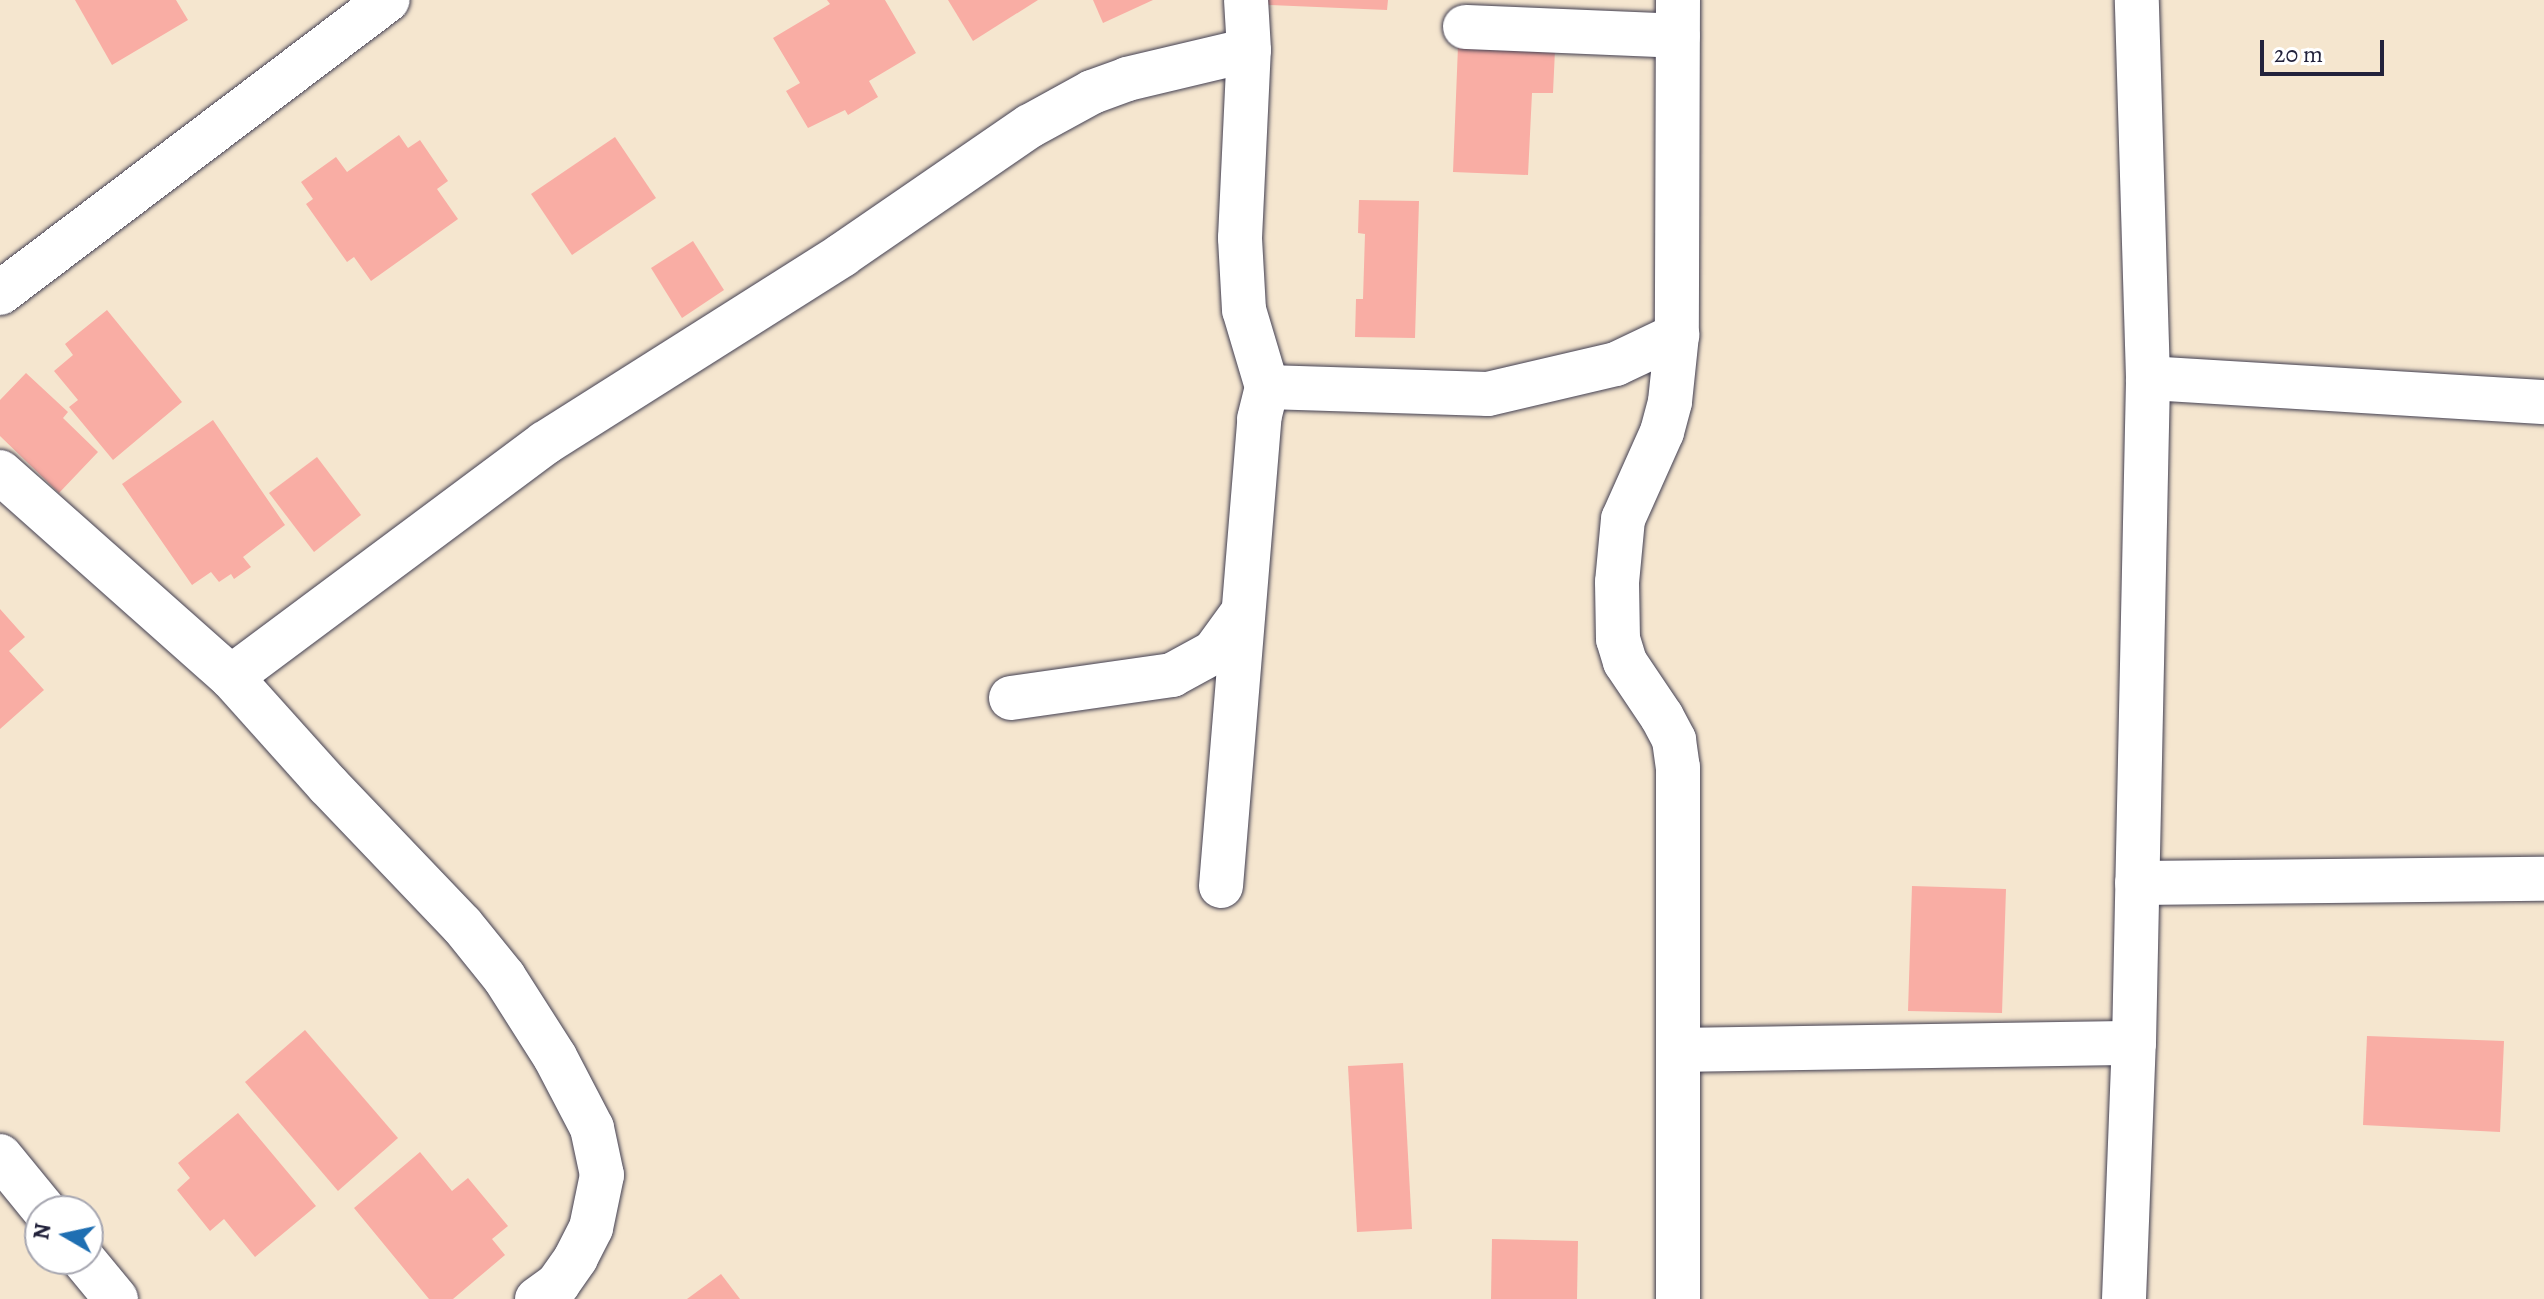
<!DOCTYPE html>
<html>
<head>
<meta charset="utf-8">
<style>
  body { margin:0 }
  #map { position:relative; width:2544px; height:1299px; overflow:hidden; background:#f5e6cf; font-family:Alegreya,serif }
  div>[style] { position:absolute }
  .building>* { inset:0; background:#f9ada4 }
  .roads { filter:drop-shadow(0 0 2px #423f51) drop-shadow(0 0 2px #423f51) }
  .minor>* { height:44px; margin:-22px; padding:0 22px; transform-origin:22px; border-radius:22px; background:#fff }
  span { translate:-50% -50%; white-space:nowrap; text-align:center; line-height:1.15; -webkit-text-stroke:6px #fff; paint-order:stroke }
  .north { position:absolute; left:24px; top:1195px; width:80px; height:80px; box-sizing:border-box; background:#fff; border:2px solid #a7a7b1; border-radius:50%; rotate:279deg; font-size:22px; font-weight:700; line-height:32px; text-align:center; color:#22223b }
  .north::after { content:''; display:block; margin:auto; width:28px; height:36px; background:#1f6fb2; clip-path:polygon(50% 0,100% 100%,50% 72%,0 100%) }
  .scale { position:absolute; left:2260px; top:40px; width:124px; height:36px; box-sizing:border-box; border:4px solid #22223b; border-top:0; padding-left:10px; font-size:24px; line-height:28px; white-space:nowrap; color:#22223b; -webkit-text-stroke:6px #fff; paint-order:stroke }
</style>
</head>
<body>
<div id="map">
  <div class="building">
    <i style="clip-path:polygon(75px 0,176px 0,188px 20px,112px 65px)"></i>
    <i style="clip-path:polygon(827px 0,885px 0,916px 53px,869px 81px,878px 97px,848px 115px,845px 110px,808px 128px,786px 91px,800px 83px,773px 38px,830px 4px)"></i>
    <i style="clip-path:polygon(948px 0,1038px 0,973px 41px)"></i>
    <i style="clip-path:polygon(1093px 0,1153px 0,1103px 23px)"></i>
    <i style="clip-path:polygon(1268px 0,1388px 0,1387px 10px,1268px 5px)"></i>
    <i style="clip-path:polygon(1458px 46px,1555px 50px,1553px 93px,1532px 93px,1528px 175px,1453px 172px)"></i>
    <i style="clip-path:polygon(399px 135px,408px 148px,420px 140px,448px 181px,437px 189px,458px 219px,371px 281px,354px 257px,347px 262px,306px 204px,313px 199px,301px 182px,336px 157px,347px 172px)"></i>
    <i style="clip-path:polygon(615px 137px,656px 198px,572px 255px,531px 194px)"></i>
    <i style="clip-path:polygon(1359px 200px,1419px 201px,1415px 338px,1355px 337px,1356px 299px,1363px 299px,1365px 234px,1358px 233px)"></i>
    <i style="clip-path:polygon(693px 241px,724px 290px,682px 318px,651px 268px)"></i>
    <i style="clip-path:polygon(107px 310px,182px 402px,113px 460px,69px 407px,78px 400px,54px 371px,73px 355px,65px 344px)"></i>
    <i style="clip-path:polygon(26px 373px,68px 412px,63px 418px,98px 452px,59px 493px,0 436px,0 400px)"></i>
    <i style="clip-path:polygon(213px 420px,285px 525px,243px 557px,251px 567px,234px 579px,231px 574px,219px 582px,211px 572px,192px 585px,122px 484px)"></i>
    <i style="clip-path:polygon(317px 457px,361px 515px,314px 552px,269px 493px)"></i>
    <i style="clip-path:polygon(0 609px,25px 637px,9px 651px,44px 690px,0 729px)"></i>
    <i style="clip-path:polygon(1912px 886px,2006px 889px,2002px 1013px,1908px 1011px)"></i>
    <i style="clip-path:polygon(305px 1030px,398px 1138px,338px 1191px,245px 1082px)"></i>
    <i style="clip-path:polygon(2367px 1036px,2504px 1041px,2500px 1132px,2363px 1125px)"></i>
    <i style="clip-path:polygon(1403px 1063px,1412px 1229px,1357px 1232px,1348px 1066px)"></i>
    <i style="clip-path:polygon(238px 1113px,316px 1206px,255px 1257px,224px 1219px,210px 1231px,177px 1190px,190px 1178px,178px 1163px)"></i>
    <i style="clip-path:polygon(420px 1152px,452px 1191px,468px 1178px,508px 1226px,492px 1239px,505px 1255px,453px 1299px,429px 1299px,354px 1208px)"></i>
    <i style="clip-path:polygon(1492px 1239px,1578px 1241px,1577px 1299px,1491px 1299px)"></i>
    <i style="clip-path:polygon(721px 1274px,740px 1299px,687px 1299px)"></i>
  </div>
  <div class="roads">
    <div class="minor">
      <i style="left:1678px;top:0;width:335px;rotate:90.2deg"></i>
      <i style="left:1677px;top:335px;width:67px;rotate:96deg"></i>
      <i style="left:1670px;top:402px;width:31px;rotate:105deg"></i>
      <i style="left:1662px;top:432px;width:95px;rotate:114.1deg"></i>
      <i style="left:1623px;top:519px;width:63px;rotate:95.4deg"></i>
      <i style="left:1617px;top:582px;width:57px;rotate:89deg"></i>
      <i style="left:1618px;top:639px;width:24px;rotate:73deg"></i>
      <i style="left:1625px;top:662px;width:66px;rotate:56.1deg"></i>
      <i style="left:1662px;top:717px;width:26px;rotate:62deg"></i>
      <i style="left:1674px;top:740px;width:27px;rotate:82deg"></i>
      <i style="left:1678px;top:767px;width:532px;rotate:90deg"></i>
      <i style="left:1465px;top:27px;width:213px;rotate:2.4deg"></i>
      <i style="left:0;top:293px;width:486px;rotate:-37.1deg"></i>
      <i style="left:2148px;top:378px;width:397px;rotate:3.5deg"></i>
      <i style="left:1267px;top:387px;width:221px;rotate:1.8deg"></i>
      <i style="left:1488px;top:394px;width:131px;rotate:-13.2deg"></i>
      <i style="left:1616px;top:364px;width:68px;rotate:-25.4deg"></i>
      <i style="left:0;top:472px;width:309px;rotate:41.6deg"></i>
      <i style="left:231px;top:677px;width:145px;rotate:48.1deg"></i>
      <i style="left:328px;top:785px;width:194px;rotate:46.3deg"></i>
      <i style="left:462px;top:925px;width:67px;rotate:51.1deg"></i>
      <i style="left:504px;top:977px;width:95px;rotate:57.5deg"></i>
      <i style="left:555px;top:1057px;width:80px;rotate:62.5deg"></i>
      <i style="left:592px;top:1128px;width:48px;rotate:78deg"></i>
      <i style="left:602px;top:1175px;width:54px;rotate:101.7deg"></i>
      <i style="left:591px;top:1228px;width:34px;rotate:117deg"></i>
      <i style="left:576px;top:1258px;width:32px;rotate:125deg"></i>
      <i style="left:558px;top:1284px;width:26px;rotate:144deg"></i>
      <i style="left:231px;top:677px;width:392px;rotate:-36.7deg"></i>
      <i style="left:545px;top:443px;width:352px;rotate:-32.3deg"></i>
      <i style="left:842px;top:255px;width:228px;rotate:-34.5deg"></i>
      <i style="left:1030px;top:126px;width:71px;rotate:-28.7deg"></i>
      <i style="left:1092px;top:92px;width:37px;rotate:-20deg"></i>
      <i style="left:1127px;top:79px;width:125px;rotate:-13.4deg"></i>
      <i style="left:1011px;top:698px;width:163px;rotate:-8.1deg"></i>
      <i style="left:1172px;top:675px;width:48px;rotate:-28.7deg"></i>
      <i style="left:1214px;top:652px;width:49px;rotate:-54.1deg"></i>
      <i style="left:2137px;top:883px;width:407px;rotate:-0.6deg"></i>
      <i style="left:1221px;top:886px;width:469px;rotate:-85.3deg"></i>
      <i style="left:1259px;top:419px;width:33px;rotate:-76deg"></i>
      <i style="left:1267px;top:387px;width:80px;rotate:-106.6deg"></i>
      <i style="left:1244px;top:310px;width:72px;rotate:-93.2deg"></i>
      <i style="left:1240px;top:238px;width:188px;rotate:-87.3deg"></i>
      <i style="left:1249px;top:50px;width:50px;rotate:-93.4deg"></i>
      <i style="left:1681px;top:1050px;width:453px;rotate:-0.9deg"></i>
      <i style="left:0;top:1156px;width:71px;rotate:50.7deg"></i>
      <i style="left:83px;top:1259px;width:52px;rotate:50.5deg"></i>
      <i style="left:2124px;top:1299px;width:256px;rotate:-87.8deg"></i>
      <i style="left:2134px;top:1043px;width:665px;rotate:-88.79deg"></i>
      <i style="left:2148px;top:378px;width:378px;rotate:-91.7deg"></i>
    </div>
  </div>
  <div class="north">N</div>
  <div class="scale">20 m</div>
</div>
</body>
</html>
